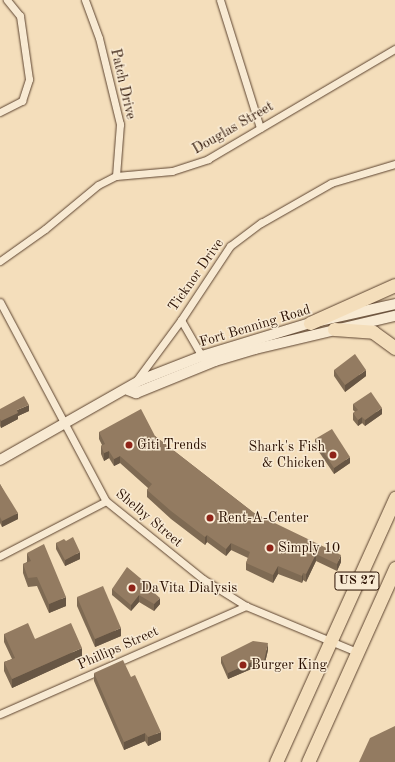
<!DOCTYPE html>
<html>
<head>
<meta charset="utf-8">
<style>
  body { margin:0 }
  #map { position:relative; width:395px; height:762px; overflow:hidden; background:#f4debb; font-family:"Old Standard TT",serif }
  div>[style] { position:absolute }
  .roads { filter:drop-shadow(0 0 1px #5c432f) drop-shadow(0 0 1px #5c432f) }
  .street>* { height:7px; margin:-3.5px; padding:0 3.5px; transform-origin:3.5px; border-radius:3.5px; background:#f8ead3 }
  .secondary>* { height:10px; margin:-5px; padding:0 5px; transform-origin:5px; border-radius:5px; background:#f8ead3 }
  .highway>* { height:13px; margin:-6.5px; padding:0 6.5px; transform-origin:6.5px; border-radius:6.5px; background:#f4debb }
  .wall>* { inset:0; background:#7e6a53 }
  .shaded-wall>* { inset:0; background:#675644 }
  .building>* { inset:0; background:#937b61 }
  .dots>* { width:11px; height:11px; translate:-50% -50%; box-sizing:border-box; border:2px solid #f8ead3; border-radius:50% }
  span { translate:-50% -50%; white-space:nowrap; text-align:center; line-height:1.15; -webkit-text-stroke:3px #f8ead3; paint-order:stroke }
  .shield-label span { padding:1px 3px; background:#f8ead3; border:1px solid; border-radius:3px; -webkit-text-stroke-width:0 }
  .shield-label { font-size:13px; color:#290f00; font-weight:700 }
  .street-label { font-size:14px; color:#290f00 }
  .poi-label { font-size:14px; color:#290f00 }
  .left { translate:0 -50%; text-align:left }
  .right { translate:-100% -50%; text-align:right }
</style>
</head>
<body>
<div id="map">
  <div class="roads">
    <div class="street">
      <i style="left:85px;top:0;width:40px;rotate:69.8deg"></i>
      <i style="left:99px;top:38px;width:89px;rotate:76.3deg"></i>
      <i style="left:120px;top:124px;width:52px;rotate:94.4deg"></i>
      <i style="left:220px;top:0;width:134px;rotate:72.6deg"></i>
      <i style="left:0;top:112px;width:25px;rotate:-27deg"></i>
      <i style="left:22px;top:101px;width:23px;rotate:-72deg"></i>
      <i style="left:29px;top:79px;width:64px;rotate:-98.1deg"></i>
      <i style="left:20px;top:16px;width:21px;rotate:-129deg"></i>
      <i style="left:0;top:261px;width:55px;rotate:-35.4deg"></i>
      <i style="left:45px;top:229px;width:69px;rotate:-39.7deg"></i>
      <i style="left:98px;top:185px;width:20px;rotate:-27deg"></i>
      <i style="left:116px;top:176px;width:56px;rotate:-5.1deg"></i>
      <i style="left:172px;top:171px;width:38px;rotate:-18deg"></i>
      <i style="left:208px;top:159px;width:217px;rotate:-30.5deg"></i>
      <i style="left:0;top:302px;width:225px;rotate:62deg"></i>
      <i style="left:106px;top:501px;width:124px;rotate:38.8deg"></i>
      <i style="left:203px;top:579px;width:51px;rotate:32.1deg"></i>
      <i style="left:246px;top:606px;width:120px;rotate:22.5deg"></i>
      <i style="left:181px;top:320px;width:46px;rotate:60.1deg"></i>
      <i style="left:136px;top:381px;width:76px;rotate:-53.6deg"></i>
      <i style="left:181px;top:320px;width:89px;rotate:-56.5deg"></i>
      <i style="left:230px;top:246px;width:39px;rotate:-37deg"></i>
      <i style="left:261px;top:223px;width:81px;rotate:-29.7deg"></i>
      <i style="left:331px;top:183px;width:67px;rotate:-16.5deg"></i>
      <i style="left:0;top:556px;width:119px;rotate:-27.4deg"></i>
      <i style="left:0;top:714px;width:269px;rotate:-23.7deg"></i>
    </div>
    <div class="secondary">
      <i style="left:128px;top:390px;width:9px;rotate:21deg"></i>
      <i style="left:136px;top:393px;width:85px;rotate:-22.1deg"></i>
      <i style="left:215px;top:361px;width:42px;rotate:-16.7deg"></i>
      <i style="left:255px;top:349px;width:144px;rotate:-13.3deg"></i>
      <i style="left:0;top:460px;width:162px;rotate:-29.6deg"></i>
      <i style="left:141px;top:380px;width:66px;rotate:-21.5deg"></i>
      <i style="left:202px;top:356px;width:113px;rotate:-17deg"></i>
      <i style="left:310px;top:323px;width:87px;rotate:-12.6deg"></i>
    </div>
    <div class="highway">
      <i style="left:310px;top:323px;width:93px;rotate:-24.1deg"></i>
      <i style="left:334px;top:329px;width:39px;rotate:4deg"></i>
      <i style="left:373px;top:332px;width:27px;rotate:36deg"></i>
      <i style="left:276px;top:762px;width:290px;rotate:-65.7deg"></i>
      <i style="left:308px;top:762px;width:213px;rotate:-65.8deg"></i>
    </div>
  </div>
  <div class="wall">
    <i style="clip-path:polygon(334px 370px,366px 376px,345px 392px,334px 376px)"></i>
    <i style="clip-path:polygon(353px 404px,382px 414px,365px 426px,362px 423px,358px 426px,353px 420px,353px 413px,355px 412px,353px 410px)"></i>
    <i style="clip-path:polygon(0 409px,29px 411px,18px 416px,18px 419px,1px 428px,0 426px)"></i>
    <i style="clip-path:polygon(99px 432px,155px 436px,254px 513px,341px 562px,337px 571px,316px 561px,306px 582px,303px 580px,302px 583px,278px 574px,273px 583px,246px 570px,246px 563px,248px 558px,231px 550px,226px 556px,207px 542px,205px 545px,171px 519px,147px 497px,147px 490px,148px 488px,120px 463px,114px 466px,109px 458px,104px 461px,101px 454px,101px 446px,102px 445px,99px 439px)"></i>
    <i style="clip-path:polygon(315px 439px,350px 463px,334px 474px,315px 446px)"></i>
    <i style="clip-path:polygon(0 484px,18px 519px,2px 527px,0 523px)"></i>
    <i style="clip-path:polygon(66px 541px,80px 559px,65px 566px,56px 549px,56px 543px)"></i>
    <i style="clip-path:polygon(27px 553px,66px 606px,49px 613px,37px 586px,28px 587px,23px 573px,23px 564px,27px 562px)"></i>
    <i style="clip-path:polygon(112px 589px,152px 592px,160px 604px,154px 611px,139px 602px,131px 611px,112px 595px)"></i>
    <i style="clip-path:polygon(77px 597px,121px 636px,95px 647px,77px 606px)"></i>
    <i style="clip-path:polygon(4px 634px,35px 639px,82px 656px,12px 688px,4px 671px,4px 662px,12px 659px,4px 642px)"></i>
    <i style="clip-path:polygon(268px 650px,264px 667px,256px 667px,228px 679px,221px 663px,221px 657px)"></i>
    <i style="clip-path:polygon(94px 673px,161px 740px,148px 746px,145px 741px,124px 750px,94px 681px)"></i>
  </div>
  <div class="shaded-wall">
    <i style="clip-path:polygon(366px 370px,366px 376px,345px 392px,345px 385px)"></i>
    <i style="clip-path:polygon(29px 405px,29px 411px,18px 416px,18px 419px,1px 428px,1px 421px,17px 410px)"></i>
    <i style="clip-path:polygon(382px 408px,382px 414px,365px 426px,365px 420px)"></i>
    <i style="clip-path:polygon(362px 417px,362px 423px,358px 426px,358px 420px)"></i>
    <i style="clip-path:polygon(109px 451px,109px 458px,104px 461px,104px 453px)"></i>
    <i style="clip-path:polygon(120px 456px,120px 463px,114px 466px,114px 459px)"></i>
    <i style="clip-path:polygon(350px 457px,350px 463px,334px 474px,334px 468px)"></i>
    <i style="clip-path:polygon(18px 513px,18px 519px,2px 527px,2px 521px)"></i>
    <i style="clip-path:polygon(207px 535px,207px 542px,205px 545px,205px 537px)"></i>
    <i style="clip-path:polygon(231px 543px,231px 550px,226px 556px,226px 549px)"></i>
    <i style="clip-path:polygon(80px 552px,80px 559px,65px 566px,65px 560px)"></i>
    <i style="clip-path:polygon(316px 554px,316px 561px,306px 582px,306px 574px)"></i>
    <i style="clip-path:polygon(341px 555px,341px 562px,337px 571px,337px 564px)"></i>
    <i style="clip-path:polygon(278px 566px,278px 574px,273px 583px,273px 575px)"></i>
    <i style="clip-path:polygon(303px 573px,303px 580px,302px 583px,302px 576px)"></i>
    <i style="clip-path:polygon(139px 595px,139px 602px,131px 611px,131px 605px)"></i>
    <i style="clip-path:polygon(66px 597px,66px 606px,49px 613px,49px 604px)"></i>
    <i style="clip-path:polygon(160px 598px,160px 604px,154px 611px,154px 604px)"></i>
    <i style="clip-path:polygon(121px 628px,121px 636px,95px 647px,95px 639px)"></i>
    <i style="clip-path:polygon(268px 643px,268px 650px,264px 667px,264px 661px)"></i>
    <i style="clip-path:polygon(82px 648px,82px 656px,12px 688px,12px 679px)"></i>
    <i style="clip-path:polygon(256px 660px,256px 667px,228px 679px,228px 673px)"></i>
    <i style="clip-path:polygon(161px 732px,161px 740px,148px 746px,148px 737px)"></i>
    <i style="clip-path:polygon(145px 733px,145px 741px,124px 750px,124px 742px)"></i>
  </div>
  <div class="building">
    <i style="clip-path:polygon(355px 354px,366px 370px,345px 385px,334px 370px)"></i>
    <i style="clip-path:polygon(371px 392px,382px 408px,365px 420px,362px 417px,358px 420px,353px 413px,358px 410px,353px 404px)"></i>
    <i style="clip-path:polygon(24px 396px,29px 405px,17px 410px,18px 413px,1px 421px,0 419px,0 409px)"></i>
    <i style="clip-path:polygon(141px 409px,155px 436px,254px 513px,341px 555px,337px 564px,316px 554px,306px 574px,303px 573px,302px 576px,278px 566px,273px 575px,246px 563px,250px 552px,231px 543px,226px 549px,207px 535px,205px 537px,171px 511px,147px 490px,152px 484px,120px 456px,114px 459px,109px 451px,104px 453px,101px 446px,105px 444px,99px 432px)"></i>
    <i style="clip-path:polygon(332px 429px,350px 457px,334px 468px,315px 439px)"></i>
    <i style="clip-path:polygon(0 484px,18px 513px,2px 521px,0 517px)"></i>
    <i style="clip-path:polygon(73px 537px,80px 552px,65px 560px,56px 543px,64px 539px,66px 541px)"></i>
    <i style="clip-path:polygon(44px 544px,66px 597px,49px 604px,37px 577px,28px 578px,23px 564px,31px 561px,27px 553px)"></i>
    <i style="clip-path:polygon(127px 567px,152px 588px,151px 590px,160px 598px,154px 604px,139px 595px,131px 605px,112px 589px)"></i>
    <i style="clip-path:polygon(103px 586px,121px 628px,95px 639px,77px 597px)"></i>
    <i style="clip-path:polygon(28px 623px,35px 639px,71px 623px,82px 648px,12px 679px,4px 662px,15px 658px,4px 634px)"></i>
    <i style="clip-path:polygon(253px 641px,268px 643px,264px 661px,256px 660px,228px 673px,221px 657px)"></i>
    <i style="clip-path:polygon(123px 660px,131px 677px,135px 675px,161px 732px,148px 737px,145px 733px,124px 742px,94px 673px)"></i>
    <i style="clip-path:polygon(395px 726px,395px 762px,359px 762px,370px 738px)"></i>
  </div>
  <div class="dots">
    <i style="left:129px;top:445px;background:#8f2418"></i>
    <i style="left:333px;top:455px;background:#8f2418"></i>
    <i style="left:210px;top:518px;background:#8f2418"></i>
    <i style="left:270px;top:548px;background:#8f2418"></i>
    <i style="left:132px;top:588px;background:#8f2418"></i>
    <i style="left:243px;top:665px;background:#8f2418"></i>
  </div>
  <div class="shield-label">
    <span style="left:357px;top:581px">US 27</span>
  </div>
  <div class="street-label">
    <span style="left:123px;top:84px;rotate:77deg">Patch Drive</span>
    <span style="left:233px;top:128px;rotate:-30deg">Douglas Street</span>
    <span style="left:196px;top:275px;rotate:-55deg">Ticknor Drive</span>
    <span style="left:255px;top:326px;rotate:-17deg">Fort Benning Road</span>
    <span style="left:149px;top:518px;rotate:40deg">Shelby Street</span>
    <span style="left:118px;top:648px;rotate:-24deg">Phillips Street</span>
  </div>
  <div class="poi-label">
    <span class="left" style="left:137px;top:445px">Giti Trends</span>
    <span class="right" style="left:325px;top:455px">Shark's Fish<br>&amp; Chicken</span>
    <span class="left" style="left:218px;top:518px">Rent-A-Center</span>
    <span class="left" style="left:278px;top:548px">Simply 10</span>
    <span class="left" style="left:141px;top:588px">DaVita Dialysis</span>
    <span class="left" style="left:251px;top:665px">Burger King</span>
  </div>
</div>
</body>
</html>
